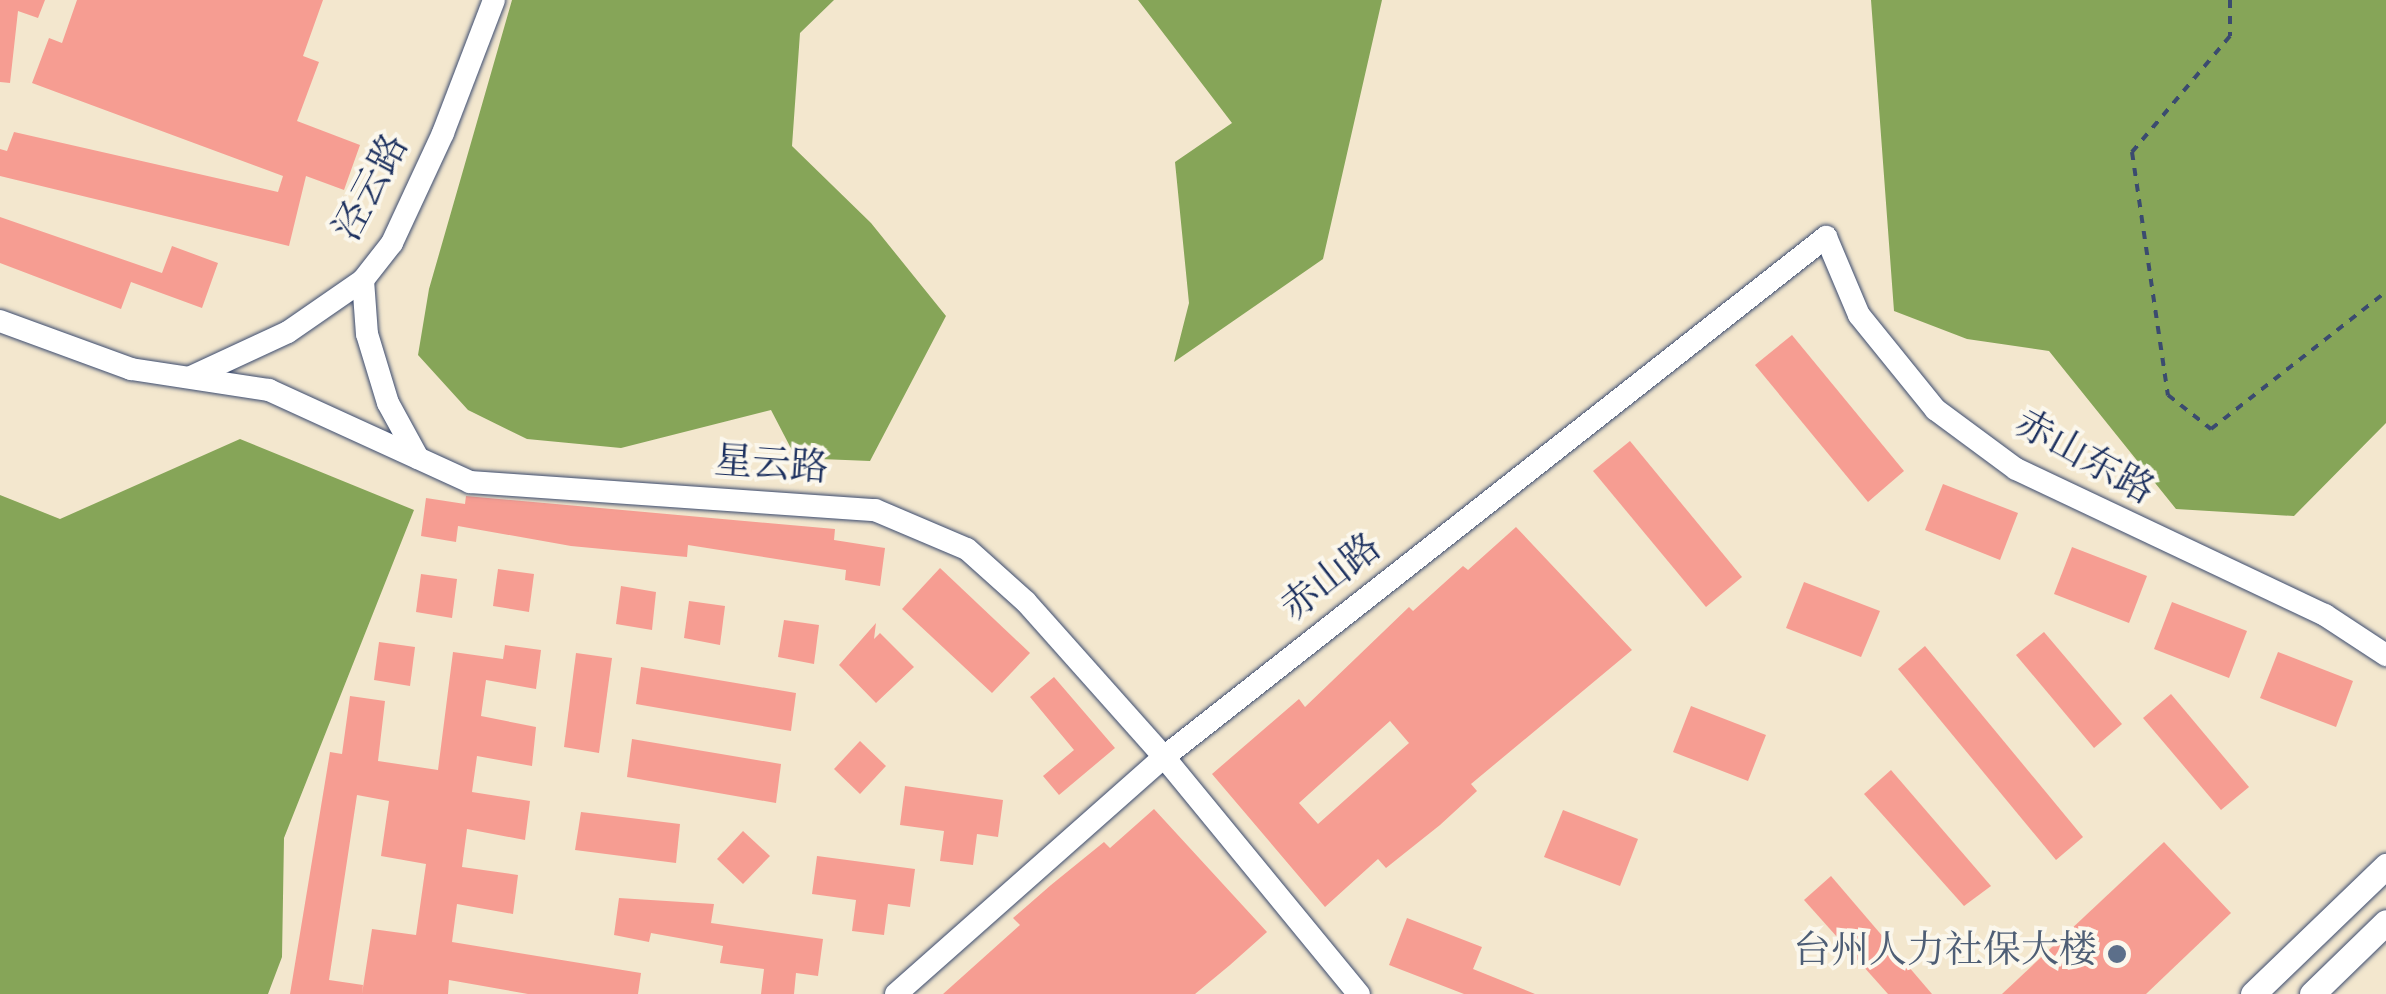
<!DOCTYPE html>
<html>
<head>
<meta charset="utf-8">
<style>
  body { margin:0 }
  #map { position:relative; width:2386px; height:994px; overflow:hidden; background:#f3e7ce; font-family:"Sorts Mill Goudy","Noto Serif SC",serif }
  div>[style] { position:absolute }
  .forest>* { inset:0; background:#86a558 }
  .building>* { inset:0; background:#f69d92 }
  .path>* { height:4px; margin-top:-2px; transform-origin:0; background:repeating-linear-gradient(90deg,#3b4b6f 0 8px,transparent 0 16px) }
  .roads { filter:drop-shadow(0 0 2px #3b4b6f) drop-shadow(0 0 2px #3b4b6f) }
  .secondary>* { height:22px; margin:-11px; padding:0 11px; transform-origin:11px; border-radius:11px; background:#fff }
  .primary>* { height:25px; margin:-12.5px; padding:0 12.5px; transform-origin:12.5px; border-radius:12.5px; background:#fff }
  .dots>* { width:28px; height:28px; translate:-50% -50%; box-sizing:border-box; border:5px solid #fbf7ec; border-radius:50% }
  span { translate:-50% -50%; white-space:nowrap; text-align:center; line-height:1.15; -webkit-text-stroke:8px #fbf7ec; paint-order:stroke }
  .street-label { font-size:38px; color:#1b2f5e }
  .service-label { font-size:38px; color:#4e5e75 }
  .right { translate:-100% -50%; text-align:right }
</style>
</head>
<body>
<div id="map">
  <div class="forest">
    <i style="clip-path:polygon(512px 0,834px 0,800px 33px,792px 146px,871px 223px,946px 316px,870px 461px,796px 458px,771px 410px,621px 448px,527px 439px,468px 410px,418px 355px,429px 289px)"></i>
    <i style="clip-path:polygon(1138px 0,1382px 0,1323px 259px,1174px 362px,1189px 303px,1175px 162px,1232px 123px)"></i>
    <i style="clip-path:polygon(1871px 0,2386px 0,2386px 423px,2294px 516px,2176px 509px,2049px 351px,1967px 339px,1894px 311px)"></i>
    <i style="clip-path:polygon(240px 439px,414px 510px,284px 838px,282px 957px,268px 994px,0 994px,0 495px,60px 519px)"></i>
  </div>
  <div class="building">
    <i style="clip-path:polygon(0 0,45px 0,38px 18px,18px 11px,10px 83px,0 82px)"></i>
    <i style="clip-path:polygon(77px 0,323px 0,303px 56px,319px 62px,297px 121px,360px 145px,344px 190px,306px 176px,289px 246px,0 176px,0 149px,7px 151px,14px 132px,278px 192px,283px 176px,32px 83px,49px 38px,62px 43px)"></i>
    <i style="clip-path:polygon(0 217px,162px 273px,172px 246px,218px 263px,202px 308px,131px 282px,121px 309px,0 263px)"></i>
    <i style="clip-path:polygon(1792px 335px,1904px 471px,1868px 502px,1755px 365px)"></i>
    <i style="clip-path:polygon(1630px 441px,1742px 577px,1706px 607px,1593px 471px)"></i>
    <i style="clip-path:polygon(1943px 484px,2018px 513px,2000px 560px,1925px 530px)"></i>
    <i style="clip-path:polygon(466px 496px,835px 529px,834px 540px,885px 548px,880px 586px,845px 580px,846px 570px,688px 545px,687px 557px,571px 546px,458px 526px,456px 542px,421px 536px,426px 498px,465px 504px)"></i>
    <i style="clip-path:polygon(evenodd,1516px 527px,1632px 650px,1471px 784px,1477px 791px,1440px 825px,1386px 868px,1378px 859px,1325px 907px,1212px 774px,1299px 699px,1305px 707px,1409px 607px,1413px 611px,1463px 566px,1468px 570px,1516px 527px,1390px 721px,1409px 743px,1318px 824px,1299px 803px,1390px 721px)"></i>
    <i style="clip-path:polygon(2072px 547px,2147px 576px,2129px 623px,2054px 594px)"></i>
    <i style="clip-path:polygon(940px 568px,1030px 653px,992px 693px,902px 609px)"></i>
    <i style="clip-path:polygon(498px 569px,534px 574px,529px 612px,493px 606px)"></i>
    <i style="clip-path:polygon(421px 574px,457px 579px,452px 618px,416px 612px)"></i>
    <i style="clip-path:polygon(1804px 582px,1880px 611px,1861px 657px,1786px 628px)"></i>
    <i style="clip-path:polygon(621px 586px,656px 592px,652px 630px,616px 624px)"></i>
    <i style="clip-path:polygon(689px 601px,725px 606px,720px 645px,684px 638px)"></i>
    <i style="clip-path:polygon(2172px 602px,2247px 631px,2229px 678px,2154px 649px)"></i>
    <i style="clip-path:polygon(784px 620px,819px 625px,814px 664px,778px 657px)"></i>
    <i style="clip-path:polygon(876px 623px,874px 639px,880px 633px,914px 667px,876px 703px,839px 665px)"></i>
    <i style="clip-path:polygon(2044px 632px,2122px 724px,2094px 748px,2016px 655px)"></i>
    <i style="clip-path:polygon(379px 642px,415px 647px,410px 686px,374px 680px)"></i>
    <i style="clip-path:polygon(505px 645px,541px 650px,536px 689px,486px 680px,481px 716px,536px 727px,532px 766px,477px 756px,472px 792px,530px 801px,525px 840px,467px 829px,462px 867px,518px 875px,513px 914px,457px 904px,452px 942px,641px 973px,638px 994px,528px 994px,449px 980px,448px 994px,362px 994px,372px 929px,416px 935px,426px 864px,381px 856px,389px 801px,357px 795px,329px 980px,363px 985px,362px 994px,290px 994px,330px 752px,342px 754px,350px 696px,385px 701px,378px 761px,438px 770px,453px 652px,503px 659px)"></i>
    <i style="clip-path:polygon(1925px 646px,2083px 837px,2056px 860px,1898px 669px)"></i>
    <i style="clip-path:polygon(2278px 652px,2353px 681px,2336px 727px,2260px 698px)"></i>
    <i style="clip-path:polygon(576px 653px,612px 658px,599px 753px,564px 747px)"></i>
    <i style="clip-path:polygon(641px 667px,796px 693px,791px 731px,636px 704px)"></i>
    <i style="clip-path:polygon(1054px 677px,1115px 748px,1059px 795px,1043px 776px,1074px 750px,1030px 697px)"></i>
    <i style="clip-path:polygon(2171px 694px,2249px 787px,2221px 810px,2143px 718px)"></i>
    <i style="clip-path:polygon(1691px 706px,1766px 735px,1748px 781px,1673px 752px)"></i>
    <i style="clip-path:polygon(632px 739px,781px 764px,776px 803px,627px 777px)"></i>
    <i style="clip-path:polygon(860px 741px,886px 766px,860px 794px,834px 769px)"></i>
    <i style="clip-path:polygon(1891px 770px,1991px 886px,1964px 906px,1864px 794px)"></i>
    <i style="clip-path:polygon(905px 786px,1003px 800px,998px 837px,977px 834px,973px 865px,940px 861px,944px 831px,900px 825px)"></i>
    <i style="clip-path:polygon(1154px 809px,1267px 932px,1230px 965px,1195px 994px,943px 994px,1020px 925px,1013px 918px,1051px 885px,1104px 842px,1110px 848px)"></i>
    <i style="clip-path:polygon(1563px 810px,1638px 839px,1620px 886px,1544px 857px)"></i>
    <i style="clip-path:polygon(581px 812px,680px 824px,676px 863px,575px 850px)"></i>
    <i style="clip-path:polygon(743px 831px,770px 856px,743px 884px,717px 859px)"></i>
    <i style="clip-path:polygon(2164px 842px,2231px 913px,2146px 994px,2002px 994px)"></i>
    <i style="clip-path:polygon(817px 856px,915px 869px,910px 907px,888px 904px,884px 935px,852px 931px,856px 900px,812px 894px)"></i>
    <i style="clip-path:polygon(1831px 876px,1932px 994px,1888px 994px,1804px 900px)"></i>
    <i style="clip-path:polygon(619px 898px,714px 904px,711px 923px,823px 939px,818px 976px,796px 973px,794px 994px,761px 994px,764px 969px,720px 963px,723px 946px,651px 933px,649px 942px,614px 935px)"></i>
    <i style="clip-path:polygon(1407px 918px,1482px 947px,1473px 969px,1535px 994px,1464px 994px,1389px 965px)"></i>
  </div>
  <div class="path">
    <i style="left:2230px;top:0;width:36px;rotate:90deg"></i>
    <i style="left:2230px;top:36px;width:152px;rotate:130.2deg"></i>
    <i style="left:2132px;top:152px;width:246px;rotate:81.6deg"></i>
    <i style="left:2168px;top:395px;width:55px;rotate:38.3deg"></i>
    <i style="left:2211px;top:429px;width:222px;rotate:-38.1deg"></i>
  </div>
  <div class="roads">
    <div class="secondary">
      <i style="left:363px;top:280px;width:54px;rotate:85.8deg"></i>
      <i style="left:367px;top:334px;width:72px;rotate:73.1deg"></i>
      <i style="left:388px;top:403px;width:63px;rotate:61.4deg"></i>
      <i style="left:0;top:321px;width:140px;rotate:20.1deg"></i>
      <i style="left:131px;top:369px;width:140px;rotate:8.7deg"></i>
      <i style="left:269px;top:390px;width:221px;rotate:24.6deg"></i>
      <i style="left:470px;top:482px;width:406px;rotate:4deg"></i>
      <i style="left:875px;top:510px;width:100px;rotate:23deg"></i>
      <i style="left:967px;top:549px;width:79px;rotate:41.9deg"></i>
      <i style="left:1026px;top:602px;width:208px;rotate:48.3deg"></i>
      <i style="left:1164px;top:757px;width:307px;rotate:50.6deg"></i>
      <i style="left:191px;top:377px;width:107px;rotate:-24.9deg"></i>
      <i style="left:288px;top:332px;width:91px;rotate:-34.7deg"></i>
      <i style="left:363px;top:280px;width:47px;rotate:-51.9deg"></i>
      <i style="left:392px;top:243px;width:121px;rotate:-65.1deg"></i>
      <i style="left:443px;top:133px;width:142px;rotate:-69deg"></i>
      <i style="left:896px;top:994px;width:358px;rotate:-41.5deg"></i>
      <i style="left:1164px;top:757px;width:842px;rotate:-38.15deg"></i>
      <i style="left:1826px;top:237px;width:85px;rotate:67.1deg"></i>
      <i style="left:1859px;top:315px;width:122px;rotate:51deg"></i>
      <i style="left:1936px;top:410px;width:99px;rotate:36.4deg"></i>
      <i style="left:2016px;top:469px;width:342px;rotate:25.3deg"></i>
      <i style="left:2325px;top:615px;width:73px;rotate:33.3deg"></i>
    </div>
    <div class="primary">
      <i style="left:2253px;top:994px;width:185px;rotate:-43.9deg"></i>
      <i style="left:2312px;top:994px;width:103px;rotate:-44.2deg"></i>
    </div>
  </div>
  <div class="dots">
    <i style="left:2117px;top:954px;background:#5c6f8a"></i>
  </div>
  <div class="street-label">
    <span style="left:374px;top:189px;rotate:-62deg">泾云路</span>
    <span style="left:2083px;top:460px;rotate:29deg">赤山东路</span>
    <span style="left:771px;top:468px;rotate:4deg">星云路</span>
    <span style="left:1333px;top:580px;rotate:-38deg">赤山路</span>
  </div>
  <div class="service-label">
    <span class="right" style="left:2097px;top:954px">台州人力社保大楼</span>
  </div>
</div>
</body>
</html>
